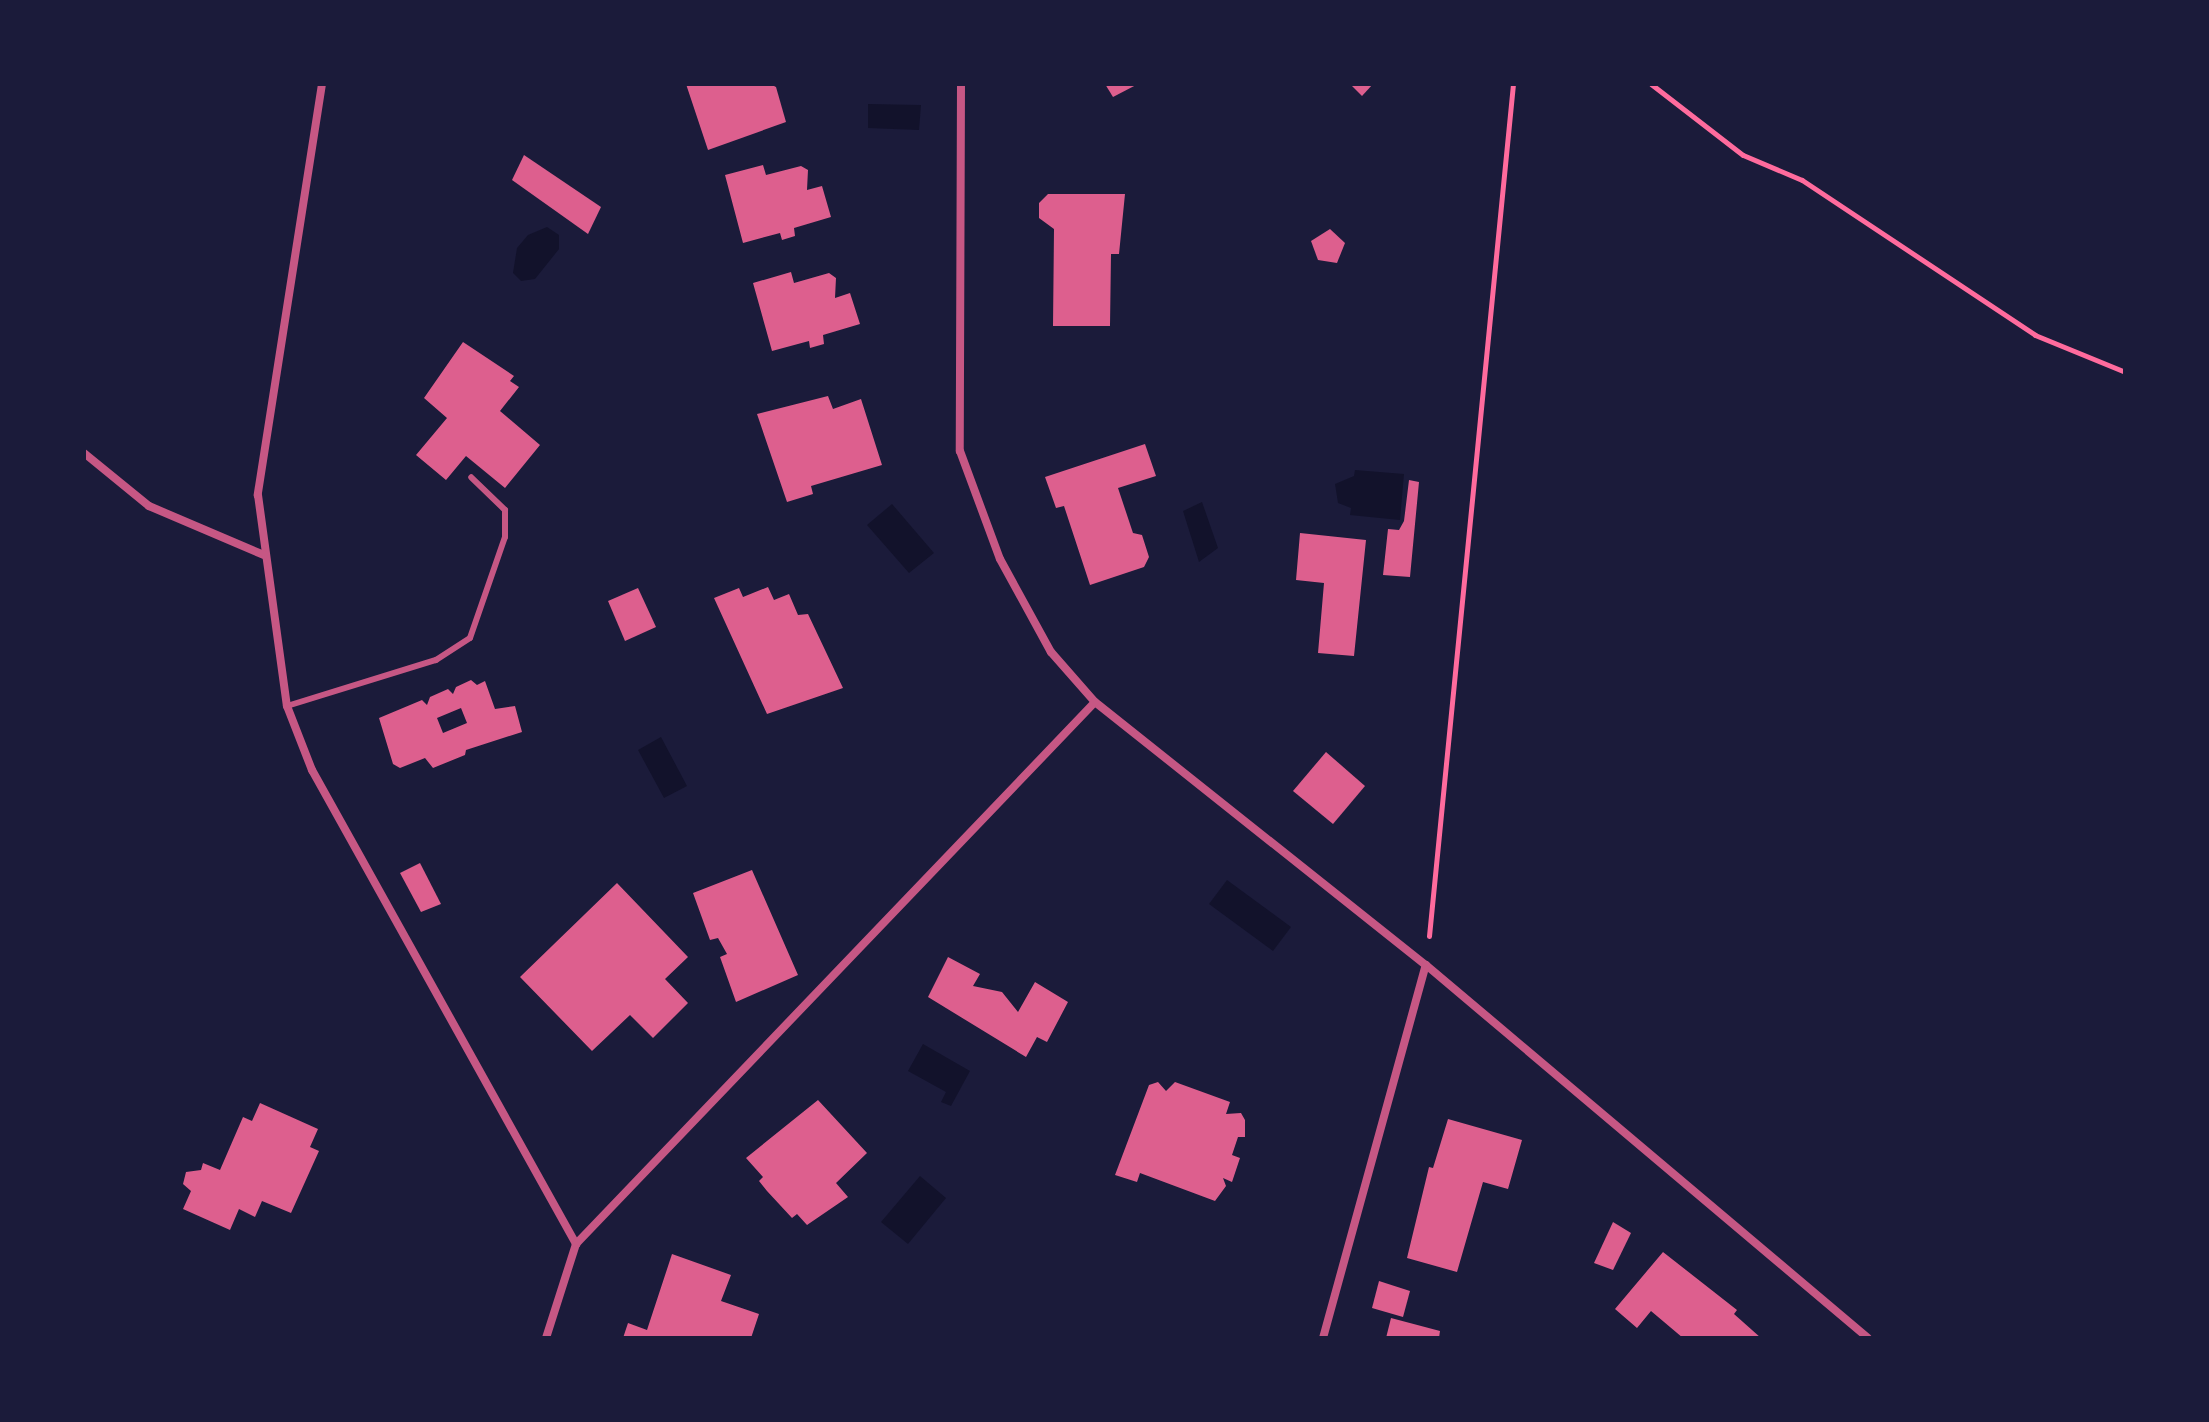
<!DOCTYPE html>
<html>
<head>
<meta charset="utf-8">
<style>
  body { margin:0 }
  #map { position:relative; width:2209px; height:1422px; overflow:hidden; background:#1b1b3a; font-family:Rubik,sans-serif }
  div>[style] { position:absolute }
  .water>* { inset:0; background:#12122b }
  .building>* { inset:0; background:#dd5f8e }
  .path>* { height:5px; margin:-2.5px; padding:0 2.5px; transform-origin:2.5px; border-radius:2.5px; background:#ff6b9d }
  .service>* { height:6px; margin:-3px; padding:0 3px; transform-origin:3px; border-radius:3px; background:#c65784 }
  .minor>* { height:8px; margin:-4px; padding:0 4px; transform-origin:4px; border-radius:4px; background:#c65784 }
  span { translate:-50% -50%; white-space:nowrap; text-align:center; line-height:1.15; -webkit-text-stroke:6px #1b1b3a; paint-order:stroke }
  .frame { position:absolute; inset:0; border:86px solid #1b1b3a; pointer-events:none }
</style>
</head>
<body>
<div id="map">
  <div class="water">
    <i style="clip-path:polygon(868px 104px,921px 105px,919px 130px,868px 128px)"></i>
    <i style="clip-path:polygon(547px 227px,559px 235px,559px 249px,535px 279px,521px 281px,513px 273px,517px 248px,528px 235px)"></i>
    <i style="clip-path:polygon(1355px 470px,1404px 474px,1400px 520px,1350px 515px,1351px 508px,1338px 503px,1335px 484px,1354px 476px)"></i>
    <i style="clip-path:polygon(1202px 502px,1218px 548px,1199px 562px,1183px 511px)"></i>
    <i style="clip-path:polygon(892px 504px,934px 553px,909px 573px,867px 525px)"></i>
    <i style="clip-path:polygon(661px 737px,687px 786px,664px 798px,638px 750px)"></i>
    <i style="clip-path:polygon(1227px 880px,1291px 927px,1273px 951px,1209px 904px)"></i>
    <i style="clip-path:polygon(923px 1044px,970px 1071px,951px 1106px,941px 1102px,946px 1092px,908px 1071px)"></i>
    <i style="clip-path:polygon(920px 1176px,946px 1198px,908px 1244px,881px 1222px)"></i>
  </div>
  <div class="building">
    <i style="clip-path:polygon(686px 84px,770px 84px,776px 87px,786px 122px,708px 150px)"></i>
    <i style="clip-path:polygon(1105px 84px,1138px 84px,1113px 97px)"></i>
    <i style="clip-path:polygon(1350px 84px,1373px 84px,1362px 96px)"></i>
    <i style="clip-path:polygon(524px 155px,601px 207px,588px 234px,512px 180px)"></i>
    <i style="clip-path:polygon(763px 165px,766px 175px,801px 166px,808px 170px,807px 190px,822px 186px,831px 217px,794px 228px,795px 236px,782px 240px,780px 233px,743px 243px,725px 175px)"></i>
    <i style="clip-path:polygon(1048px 194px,1125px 194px,1119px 254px,1111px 254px,1110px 326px,1053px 326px,1054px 229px,1039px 218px,1039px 203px)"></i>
    <i style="clip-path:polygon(1330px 229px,1345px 243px,1337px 263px,1318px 260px,1311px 241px)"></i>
    <i style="clip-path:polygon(791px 272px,794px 283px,829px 273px,836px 278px,835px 298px,850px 293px,860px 324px,823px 335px,824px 344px,810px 348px,809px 341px,772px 351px,753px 283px)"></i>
    <i style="clip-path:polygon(463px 342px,514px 376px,510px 381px,519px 387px,500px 411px,540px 445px,505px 488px,466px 456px,446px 480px,416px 455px,447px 418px,424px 398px)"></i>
    <i style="clip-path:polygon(828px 396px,833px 409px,861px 399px,882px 465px,811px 486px,813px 494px,787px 502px,757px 414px)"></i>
    <i style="clip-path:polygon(1145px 444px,1156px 476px,1118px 488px,1133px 533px,1142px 535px,1149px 557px,1144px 567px,1090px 585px,1064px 506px,1056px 508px,1045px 477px)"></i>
    <i style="clip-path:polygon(1409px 480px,1419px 482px,1410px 577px,1383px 575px,1388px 529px,1399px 530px,1404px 521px)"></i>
    <i style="clip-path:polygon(1300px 533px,1366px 540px,1354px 656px,1318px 653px,1324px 583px,1296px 580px)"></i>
    <i style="clip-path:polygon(768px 587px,774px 600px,789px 594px,798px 615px,808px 614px,843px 688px,767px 714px,714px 598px,739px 588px,743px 597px)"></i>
    <i style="clip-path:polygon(638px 588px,656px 627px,625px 641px,608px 601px)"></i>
    <i style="clip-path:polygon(evenodd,471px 680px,477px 685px,485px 681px,495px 709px,515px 706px,522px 732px,466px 750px,465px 755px,433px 768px,425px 758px,400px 768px,393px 764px,379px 718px,422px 700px,427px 705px,430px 697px,448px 689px,453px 694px,456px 687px,471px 680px,461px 708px,467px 723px,443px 733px,437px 718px,461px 708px)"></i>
    <i style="clip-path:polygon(1326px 752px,1365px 786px,1333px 824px,1293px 791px)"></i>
    <i style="clip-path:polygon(420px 863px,441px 904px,421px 912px,400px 873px)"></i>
    <i style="clip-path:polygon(752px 870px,798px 975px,736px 1002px,720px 957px,727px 954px,718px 938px,710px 940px,693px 893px)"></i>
    <i style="clip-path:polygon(617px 883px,688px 957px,665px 979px,688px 1003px,653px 1038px,630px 1015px,592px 1051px,520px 977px)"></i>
    <i style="clip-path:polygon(948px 957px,980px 974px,973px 986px,1002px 992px,1018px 1012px,1035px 982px,1068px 1002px,1047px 1042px,1037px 1037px,1026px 1057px,928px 997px)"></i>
    <i style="clip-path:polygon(1158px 1082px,1166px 1091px,1175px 1082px,1230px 1102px,1226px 1114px,1241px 1113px,1245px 1120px,1245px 1137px,1238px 1137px,1232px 1155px,1240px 1158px,1232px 1182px,1223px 1178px,1226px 1186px,1215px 1201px,1140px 1173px,1137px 1182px,1115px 1175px,1149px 1085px)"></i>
    <i style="clip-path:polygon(818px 1100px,867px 1153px,836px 1183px,848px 1197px,807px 1225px,797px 1214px,792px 1218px,767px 1191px,759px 1181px,763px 1177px,746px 1158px)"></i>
    <i style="clip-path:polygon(260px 1103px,318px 1129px,310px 1147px,319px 1151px,291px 1213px,262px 1201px,255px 1217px,239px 1209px,230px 1230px,183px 1209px,191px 1191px,183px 1184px,186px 1172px,201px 1170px,203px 1163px,220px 1170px,243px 1117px,252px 1121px)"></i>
    <i style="clip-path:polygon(1448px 1119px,1522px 1140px,1508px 1189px,1483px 1182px,1457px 1272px,1407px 1258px,1429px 1167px,1433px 1168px)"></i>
    <i style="clip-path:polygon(1613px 1222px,1631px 1233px,1613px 1270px,1594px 1263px)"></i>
    <i style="clip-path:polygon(1663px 1252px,1737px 1310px,1734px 1314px,1761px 1338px,1683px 1338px,1651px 1311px,1637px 1328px,1615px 1309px)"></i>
    <i style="clip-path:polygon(672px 1254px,731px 1275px,721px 1301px,759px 1314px,751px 1338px,623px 1338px,628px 1323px,647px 1330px)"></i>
    <i style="clip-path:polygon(1379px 1281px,1410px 1291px,1403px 1317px,1372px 1308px)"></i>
    <i style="clip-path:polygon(1391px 1318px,1440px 1331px,1439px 1338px,1386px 1338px)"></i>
  </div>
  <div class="path">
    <i style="left:1651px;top:84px;width:116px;rotate:37.7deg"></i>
    <i style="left:1743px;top:155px;width:64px;rotate:23deg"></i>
    <i style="left:1802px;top:180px;width:280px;rotate:33.6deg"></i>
    <i style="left:2035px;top:335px;width:97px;rotate:22.3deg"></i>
    <i style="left:1429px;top:936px;width:856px;rotate:-84.37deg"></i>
  </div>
  <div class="service">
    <i style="left:287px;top:706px;width:156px;rotate:-17.2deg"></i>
    <i style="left:436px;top:660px;width:40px;rotate:-32.9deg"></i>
    <i style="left:470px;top:638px;width:107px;rotate:-70.9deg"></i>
    <i style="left:505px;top:537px;width:27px;rotate:-90deg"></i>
    <i style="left:505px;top:510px;width:47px;rotate:-135.9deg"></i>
  </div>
  <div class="minor">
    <i style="left:322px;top:84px;width:416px;rotate:98.9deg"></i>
    <i style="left:258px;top:495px;width:213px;rotate:82.2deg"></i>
    <i style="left:287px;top:706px;width:69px;rotate:68.7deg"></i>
    <i style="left:312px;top:770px;width:543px;rotate:60.88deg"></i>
    <i style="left:961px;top:84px;width:367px;rotate:90.2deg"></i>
    <i style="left:960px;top:451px;width:115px;rotate:69.7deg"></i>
    <i style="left:1000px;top:559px;width:106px;rotate:61.3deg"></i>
    <i style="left:1051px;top:652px;width:67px;rotate:48.7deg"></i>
    <i style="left:1095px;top:702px;width:423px;rotate:38.5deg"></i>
    <i style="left:1426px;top:965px;width:578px;rotate:40.16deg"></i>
    <i style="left:84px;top:453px;width:84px;rotate:39.2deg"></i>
    <i style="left:149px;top:506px;width:125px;rotate:23.1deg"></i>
    <i style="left:546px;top:1338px;width:99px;rotate:-72.3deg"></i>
    <i style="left:576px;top:1244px;width:750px;rotate:-46.24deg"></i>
    <i style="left:1323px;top:1338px;width:387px;rotate:-74.6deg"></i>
  </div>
  <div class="frame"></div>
</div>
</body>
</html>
